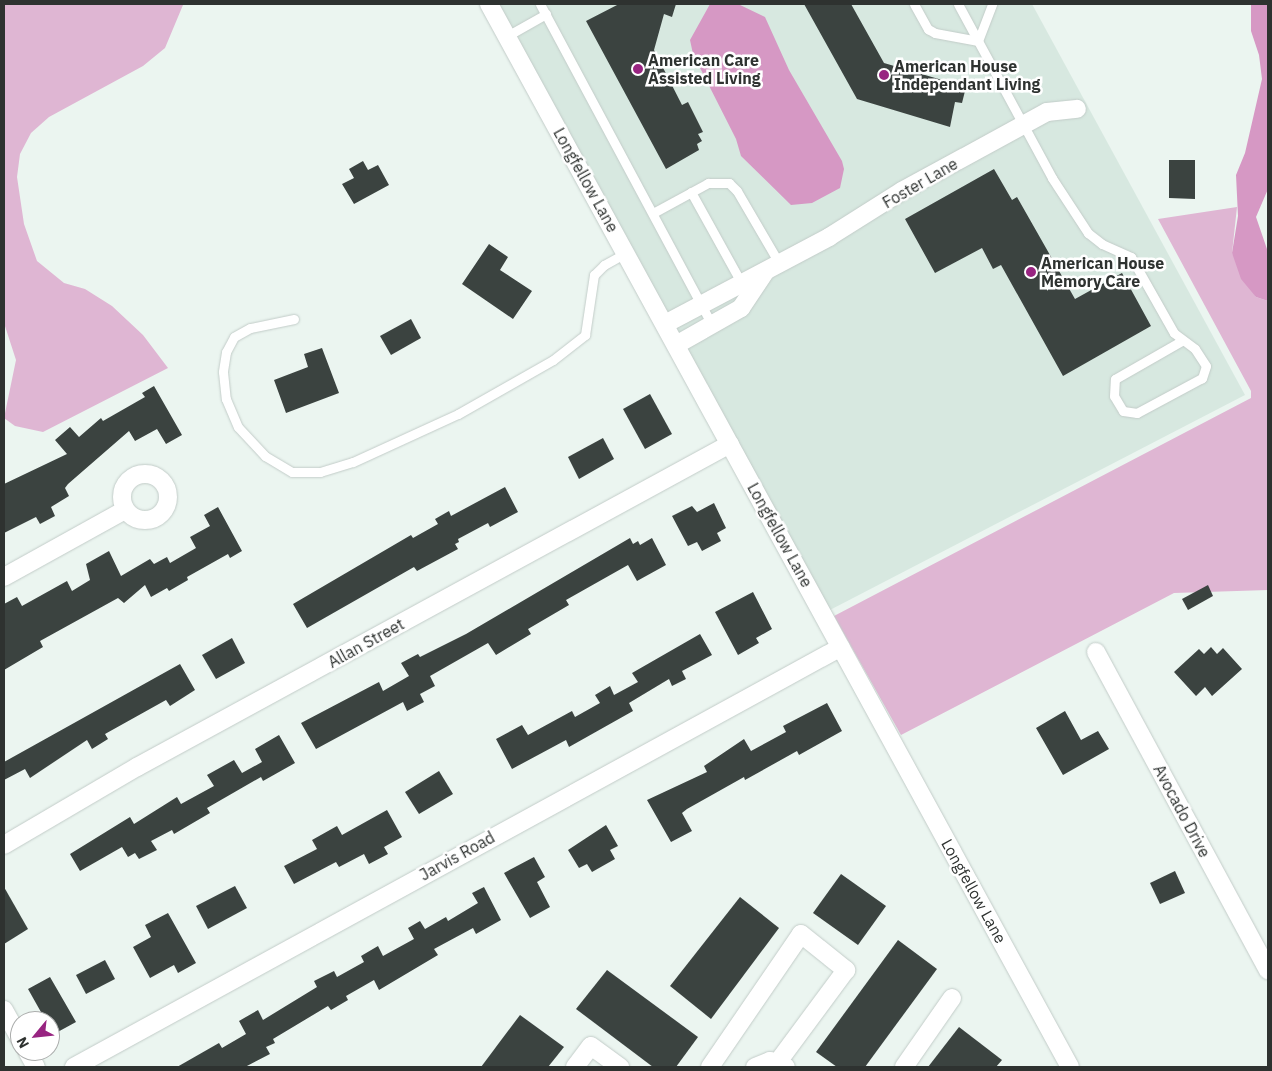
<!DOCTYPE html>
<html>
<head>
<meta charset="utf-8">
<style>
  body { margin:0 }
  #map { position:relative; width:1272px; height:1071px; overflow:hidden; background:#ebf5f0; font-family:"IBM Plex Sans",sans-serif }
  div>[style] { position:absolute }
  .built>* { inset:0; background:#d7e8e0 }
  .green>* { inset:0; background:#dfb6d3 }
  .water>* { inset:0; background:#d698c4 }
  .building>* { inset:0; background:#3b4340 }
  .roads { filter:drop-shadow(0 0 1px #c2ccc8) drop-shadow(0 0 1px #c2ccc8) }
  .lane>* { height:9px; margin:-4.5px; padding:0 4.5px; transform-origin:4.5px; border-radius:4.5px; background:#fff }
  .street>* { height:18px; margin:-9px; padding:0 9px; transform-origin:9px; border-radius:9px; background:#fff }
  .street>.ring { margin:-9px; padding:0; box-sizing:content-box; background:none; border:18px solid #fff; border-radius:50% }
  .dots>* { width:14px; height:14px; translate:-50% -50%; box-sizing:border-box; border:2px solid #fff; border-radius:50% }
  span { translate:-50% -50%; white-space:nowrap; text-align:center; line-height:1.15; -webkit-text-stroke:5px #fff; paint-order:stroke }
  .poi-label { font-size:16px; color:#2e3230; font-weight:700 }
  .left { translate:0 -50%; text-align:left }
  .street-label { font-size:16px; color:#2e3230 }
  .frame { position:absolute; inset:0; border:5px solid #2e3230; pointer-events:none }
  .north { position:absolute; left:10px; top:1011px; width:50px; height:50px; box-sizing:border-box; background:#fff; border:1px solid #abadac; border-radius:50%; rotate:242deg; font-size:14px; font-weight:700; line-height:20px; text-align:center; color:#2e3230 }
  .north::after { content:''; display:block; margin:auto; width:18px; height:22px; background:#982481; clip-path:polygon(50% 0,100% 100%,50% 72%,0 100%) }
</style>
</head>
<body>
<div id="map">
  <div class="built">
    <i style="clip-path:polygon(494px 4px,1032px 4px,1245px 395px,828px 611px)"></i>
  </div>
  <div class="green">
    <i style="clip-path:polygon(4px 4px,183px 5px,165px 48px,143px 66px,49px 117px,31px 133px,20px 154px,17px 177px,24px 224px,37px 261px,64px 283px,85px 289px,112px 306px,143px 335px,168px 368px,43px 432px,15px 426px,4px 418px,16px 360px,4px 323px)"></i>
    <i style="clip-path:polygon(1237px 207px,1232px 253px,1256px 297px,1268px 301px,1268px 590px,1174px 593px,901px 735px,834px 616px,1251px 398px,1251px 391px,1158px 219px)"></i>
  </div>
  <div class="water">
    <i style="clip-path:polygon(710px 4px,738px 4px,765px 17px,789px 70px,842px 161px,844px 169px,840px 188px,812px 203px,791px 205px,741px 156px,736px 139px,693px 54px,690px 40px)"></i>
    <i style="clip-path:polygon(1251px 4px,1268px 4px,1268px 189px,1256px 217px,1268px 252px,1268px 301px,1256px 297px,1241px 279px,1232px 253px,1238px 216px,1236px 175px,1245px 153px,1262px 79px,1259px 55px,1251px 31px)"></i>
  </div>
  <div class="building">
    <i style="clip-path:polygon(619px 4px,676px 4px,672px 17px,664px 14px,654px 50px,682px 105px,688px 102px,703px 132px,698px 134px,702px 141px,697px 144px,699px 150px,666px 169px,586px 21px)"></i>
    <i style="clip-path:polygon(804px 4px,851px 4px,884px 63px,966px 87px,962px 103px,955px 102px,950px 127px,857px 99px)"></i>
    <i style="clip-path:polygon(1169px 160px,1195px 160px,1195px 199px,1169px 198px)"></i>
    <i style="clip-path:polygon(363px 161px,368px 170px,378px 165px,389px 185px,354px 204px,342px 184px,354px 178px,349px 169px)"></i>
    <i style="clip-path:polygon(994px 169px,1012px 200px,1017px 197px,1075px 299px,1122px 273px,1151px 326px,1063px 376px,1001px 265px,993px 269px,982px 248px,935px 273px,905px 219px)"></i>
    <i style="clip-path:polygon(489px 244px,508px 257px,500px 270px,532px 291px,513px 319px,462px 284px)"></i>
    <i style="clip-path:polygon(411px 319px,421px 338px,391px 355px,380px 336px)"></i>
    <i style="clip-path:polygon(322px 348px,339px 393px,286px 413px,274px 380px,308px 367px,304px 354px)"></i>
    <i style="clip-path:polygon(154px 386px,182px 435px,166px 444px,157px 429px,135px 441px,129px 431px,68px 484px,65px 488px,69px 496px,51px 507px,55px 516px,40px 524px,36px 517px,4px 533px,4px 484px,67px 454px,55px 440px,70px 427px,79px 437px,101px 418px,103px 421px,145px 397px,142px 393px)"></i>
    <i style="clip-path:polygon(650px 394px,672px 434px,645px 449px,623px 409px)"></i>
    <i style="clip-path:polygon(603px 438px,614px 459px,579px 479px,568px 457px)"></i>
    <i style="clip-path:polygon(505px 487px,518px 512px,490px 527px,488px 523px,458px 539px,459px 542px,455px 544px,458px 549px,417px 571px,414px 567px,307px 628px,293px 604px,411px 535px,413px 538px,438px 524px,435px 519px,449px 511px,451px 516px)"></i>
    <i style="clip-path:polygon(714px 503px,726px 528px,717px 533px,721px 541px,702px 551px,697px 542px,688px 546px,672px 516px,692px 506px,697px 512px)"></i>
    <i style="clip-path:polygon(218px 507px,242px 551px,230px 558px,228px 554px,187px 577px,188px 580px,169px 591px,167px 588px,151px 597px,145px 585px,124px 603px,118px 598px,40px 641px,43px 647px,4px 670px,4px 604px,17px 597px,22px 606px,67px 581px,72px 591px,90px 580px,86px 564px,109px 551px,121px 576px,150px 559px,154px 564px,167px 557px,170px 563px,196px 548px,190px 537px,210px 526px,204px 515px)"></i>
    <i style="clip-path:polygon(630px 538px,633px 544px,638px 541px,640px 545px,652px 538px,666px 565px,637px 581px,628px 565px,566px 600px,569px 605px,528px 629px,531px 634px,496px 655px,488px 643px,430px 676px,435px 686px,420px 694px,424px 702px,407px 711px,403px 702px,316px 749px,301px 723px,379px 682px,383px 691px,409px 676px,401px 663px,418px 654px,420px 657px,466px 634px)"></i>
    <i style="clip-path:polygon(1208px 585px,1213px 596px,1188px 610px,1182px 599px)"></i>
    <i style="clip-path:polygon(753px 592px,772px 629px,756px 638px,759px 643px,738px 655px,715px 612px)"></i>
    <i style="clip-path:polygon(700px 634px,712px 655px,682px 671px,686px 679px,672px 686px,669px 679px,629px 703px,633px 711px,569px 747px,566px 740px,512px 769px,496px 739px,522px 725px,528px 735px,572px 711px,575px 717px,600px 703px,595px 695px,610px 686px,614px 695px,638px 682px,632px 673px)"></i>
    <i style="clip-path:polygon(232px 638px,245px 663px,216px 679px,202px 655px)"></i>
    <i style="clip-path:polygon(1211px 647px,1217px 654px,1223px 648px,1242px 669px,1212px 696px,1205px 687px,1196px 696px,1174px 672px,1199px 649px,1204px 654px)"></i>
    <i style="clip-path:polygon(180px 664px,195px 690px,170px 706px,166px 700px,105px 734px,108px 739px,92px 749px,87px 740px,30px 778px,25px 769px,4px 780px,4px 762px)"></i>
    <i style="clip-path:polygon(827px 703px,842px 731px,799px 755px,797px 751px,745px 780px,744px 777px,687px 809px,682px 813px,692px 831px,671px 842px,647px 800px,707px 772px,704px 766px,744px 739px,751px 751px,786px 732px,783px 726px)"></i>
    <i style="clip-path:polygon(1065px 711px,1081px 740px,1098px 731px,1109px 749px,1063px 775px,1036px 728px)"></i>
    <i style="clip-path:polygon(279px 735px,295px 763px,263px 781px,261px 777px,207px 808px,210px 813px,174px 834px,172px 830px,151px 841px,157px 850px,139px 859px,135px 853px,128px 857px,122px 847px,80px 871px,70px 854px,130px 817px,134px 824px,177px 797px,181px 804px,214px 786px,207px 775px,234px 760px,242px 773px,262px 762px,255px 749px)"></i>
    <i style="clip-path:polygon(439px 771px,453px 794px,419px 814px,405px 792px)"></i>
    <i style="clip-path:polygon(387px 810px,402px 837px,384px 847px,388px 854px,369px 864px,364px 854px,339px 867px,336px 862px,294px 884px,284px 866px,317px 849px,312px 840px,337px 826px,342px 835px)"></i>
    <i style="clip-path:polygon(606px 825px,618px 846px,610px 850px,615px 859px,592px 872px,587px 864px,579px 868px,568px 850px)"></i>
    <i style="clip-path:polygon(534px 857px,545px 877px,537px 882px,550px 907px,530px 918px,504px 873px)"></i>
    <i style="clip-path:polygon(1175px 871px,1185px 893px,1160px 904px,1150px 883px)"></i>
    <i style="clip-path:polygon(841px 874px,886px 906px,858px 945px,813px 913px)"></i>
    <i style="clip-path:polygon(235px 886px,247px 908px,208px 929px,196px 906px)"></i>
    <i style="clip-path:polygon(4px 887px,28px 929px,4px 944px)"></i>
    <i style="clip-path:polygon(484px 887px,501px 920px,476px 934px,473px 928px,434px 949px,438px 955px,379px 990px,374px 980px,346px 996px,348px 1000px,331px 1010px,328px 1006px,273px 1039px,275px 1043px,266px 1047px,270px 1054px,245px 1067px,177px 1067px,219px 1043px,222px 1048px,246px 1034px,239px 1021px,258px 1010px,263px 1020px,317px 987px,314px 981px,334px 971px,337px 977px,364px 962px,361px 956px,378px 946px,383px 956px,414px 939px,408px 928px,420px 921px,425px 929px,446px 917px,448px 921px,478px 903px,472px 893px)"></i>
    <i style="clip-path:polygon(740px 897px,779px 928px,711px 1019px,670px 986px)"></i>
    <i style="clip-path:polygon(168px 913px,196px 963px,178px 973px,174px 965px,150px 978px,133px 947px,151px 937px,145px 925px)"></i>
    <i style="clip-path:polygon(898px 940px,937px 969px,865px 1067px,837px 1067px,816px 1052px)"></i>
    <i style="clip-path:polygon(105px 960px,115px 979px,86px 994px,76px 975px)"></i>
    <i style="clip-path:polygon(607px 970px,698px 1037px,676px 1067px,653px 1067px,576px 1009px)"></i>
    <i style="clip-path:polygon(50px 977px,76px 1022px,54px 1034px,50px 1021px,46px 1021px,28px 989px)"></i>
    <i style="clip-path:polygon(520px 1015px,564px 1047px,548px 1067px,481px 1067px)"></i>
    <i style="clip-path:polygon(959px 1027px,1002px 1060px,996px 1067px,928px 1067px)"></i>
  </div>
  <div class="roads">
    <div class="lane">
      <i style="left:540px;top:4px;width:364px;rotate:61.8deg"></i>
      <i style="left:914px;top:4px;width:29px;rotate:61deg"></i>
      <i style="left:928px;top:29px;width:8px;rotate:30deg"></i>
      <i style="left:935px;top:33px;width:44px;rotate:10.5deg"></i>
      <i style="left:958px;top:4px;width:198px;rotate:61.6deg"></i>
      <i style="left:1052px;top:178px;width:66px;rotate:56.8deg"></i>
      <i style="left:1088px;top:233px;width:18px;rotate:38deg"></i>
      <i style="left:1102px;top:244px;width:32px;rotate:24deg"></i>
      <i style="left:1131px;top:257px;width:87px;rotate:60.5deg"></i>
      <i style="left:1174px;top:333px;width:26px;rotate:37deg"></i>
      <i style="left:1195px;top:349px;width:20px;rotate:57deg"></i>
      <i style="left:1206px;top:366px;width:13px;rotate:108deg"></i>
      <i style="left:1202px;top:378px;width:74px;rotate:151.7deg"></i>
      <i style="left:1137px;top:413px;width:14px;rotate:-172deg"></i>
      <i style="left:1123px;top:411px;width:17px;rotate:-121deg"></i>
      <i style="left:1114px;top:396px;width:17px;rotate:-87deg"></i>
      <i style="left:1115px;top:379px;width:78px;rotate:-29.8deg"></i>
      <i style="left:507px;top:36px;width:45px;rotate:-29.4deg"></i>
      <i style="left:978px;top:41px;width:40px;rotate:-69deg"></i>
      <i style="left:691px;top:192px;width:107px;rotate:61deg"></i>
      <i style="left:653px;top:213px;width:63px;rotate:-28.6deg"></i>
      <i style="left:708px;top:183px;width:21px"></i>
      <i style="left:729px;top:183px;width:11px;rotate:45deg"></i>
      <i style="left:737px;top:191px;width:83px;rotate:59.7deg"></i>
      <i style="left:294px;top:319px;width:45px;rotate:168.4deg"></i>
      <i style="left:250px;top:328px;width:18px;rotate:151deg"></i>
      <i style="left:234px;top:337px;width:17px;rotate:118deg"></i>
      <i style="left:226px;top:352px;width:20px;rotate:99deg"></i>
      <i style="left:223px;top:372px;width:27px;rotate:84deg"></i>
      <i style="left:226px;top:399px;width:30px;rotate:67deg"></i>
      <i style="left:238px;top:427px;width:40px;rotate:47deg"></i>
      <i style="left:265px;top:456px;width:31px;rotate:31deg"></i>
      <i style="left:292px;top:472px;width:28px"></i>
      <i style="left:320px;top:472px;width:34px;rotate:-17deg"></i>
      <i style="left:353px;top:462px;width:115px;rotate:-24.6deg"></i>
      <i style="left:458px;top:414px;width:109px;rotate:-29.6deg"></i>
      <i style="left:553px;top:360px;width:41px;rotate:-38deg"></i>
      <i style="left:585px;top:335px;width:61px;rotate:-81.5deg"></i>
      <i style="left:594px;top:275px;width:14px;rotate:-45deg"></i>
      <i style="left:604px;top:265px;width:25px;rotate:-29deg"></i>
    </div>
    <div class="street">
      <i style="left:489px;top:4px;width:1211px;rotate:61.34deg"></i>
      <i style="left:665px;top:324px;width:186px;rotate:-27.9deg"></i>
      <i style="left:829px;top:237px;width:86px;rotate:-32.2deg"></i>
      <i style="left:902px;top:191px;width:165px;rotate:-28.6deg"></i>
      <i style="left:1047px;top:112px;width:30px;rotate:-6deg"></i>
      <i style="left:676px;top:345px;width:75px;rotate:-29.6deg"></i>
      <i style="left:741px;top:308px;width:43px;rotate:-56.3deg"></i>
      <i class="ring" style="left:122px;top:474px;width:28px;height:28px"></i>
      <i style="left:4px;top:577px;width:138px;rotate:-29deg"></i>
      <i style="left:1096px;top:652px;width:362px;rotate:61.6deg"></i>
      <i style="left:4px;top:845px;width:154px;rotate:-30.4deg"></i>
      <i style="left:137px;top:767px;width:675px;rotate:-28.58deg"></i>
      <i style="left:4px;top:1010px;width:33px;rotate:61deg"></i>
      <i style="left:27px;top:1051px;width:18px;rotate:61deg"></i>
      <i style="left:74px;top:1067px;width:874px;rotate:-28.7deg"></i>
      <i style="left:575px;top:1067px;width:26px;rotate:-53deg"></i>
      <i style="left:591px;top:1046px;width:36px;rotate:36deg"></i>
      <i style="left:710px;top:1067px;width:161px;rotate:-55.6deg"></i>
      <i style="left:801px;top:934px;width:58px;rotate:38.7deg"></i>
      <i style="left:846px;top:970px;width:114px;rotate:126.5deg"></i>
      <i style="left:755px;top:1067px;width:16px;rotate:-22deg"></i>
      <i style="left:770px;top:1061px;width:17px;rotate:21deg"></i>
      <i style="left:904px;top:1067px;width:84px;rotate:-55.2deg"></i>
    </div>
  </div>
  <div class="dots">
    <i style="left:638px;top:69px;background:#982481"></i>
    <i style="left:884px;top:75px;background:#982481"></i>
    <i style="left:1031px;top:272px;background:#982481"></i>
  </div>
  <div class="poi-label">
    <span class="left" style="left:648px;top:69px">American Care<br>Assisted Living</span>
    <span class="left" style="left:894px;top:75px">American House<br>Independant Living</span>
    <span class="left" style="left:1041px;top:272px">American House<br>Memory Care</span>
  </div>
  <div class="street-label">
    <span style="left:586px;top:180px;rotate:61deg">Longfellow Lane</span>
    <span style="left:920px;top:183px;rotate:-30deg">Foster Lane</span>
    <span style="left:780px;top:535px;rotate:61deg">Longfellow Lane</span>
    <span style="left:366px;top:643px;rotate:-29deg">Allan Street</span>
    <span style="left:1182px;top:811px;rotate:62deg">Avocado Drive</span>
    <span style="left:457px;top:856px;rotate:-29deg">Jarvis Road</span>
    <span style="left:974px;top:891px;rotate:61deg">Longfellow Lane</span>
  </div>
  <div class="frame"></div>
  <div class="north">N</div>
</div>
</body>
</html>
